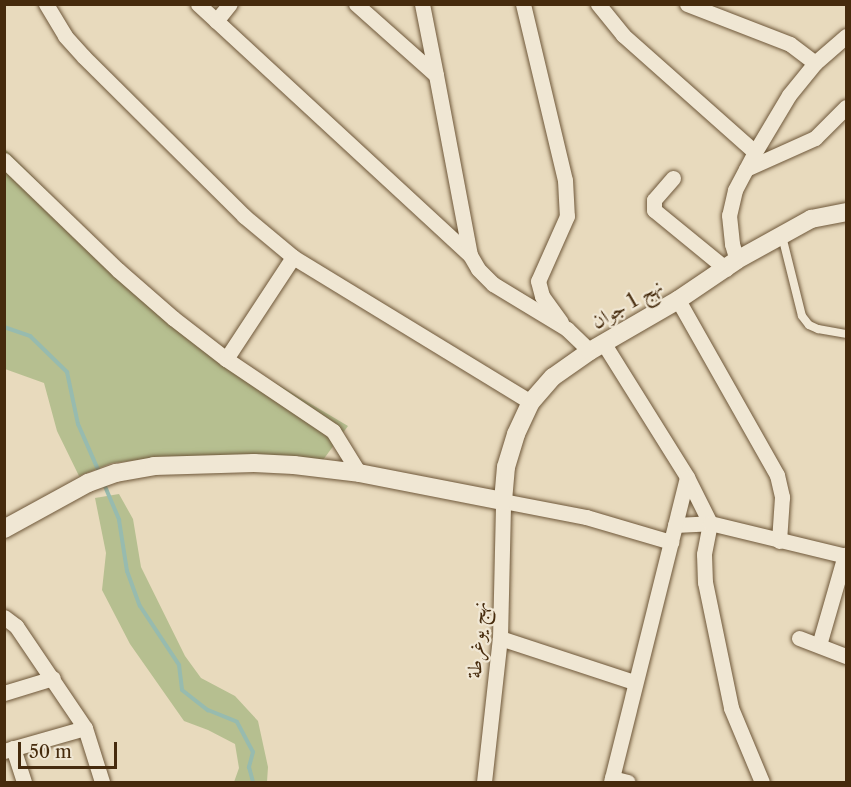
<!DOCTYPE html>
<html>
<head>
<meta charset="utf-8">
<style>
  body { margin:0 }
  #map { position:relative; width:851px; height:787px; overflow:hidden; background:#e8dabd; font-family:"Libre Caslon Text",Amiri,serif }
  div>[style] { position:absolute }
  .green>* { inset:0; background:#b6bf90 }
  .stream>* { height:4px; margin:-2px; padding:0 2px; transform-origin:2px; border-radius:2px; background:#97bbaf }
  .roads { filter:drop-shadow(0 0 2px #6e5739) drop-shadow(0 0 2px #6e5739) }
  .service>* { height:8px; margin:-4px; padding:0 4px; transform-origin:4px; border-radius:4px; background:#f0e7d4 }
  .minor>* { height:15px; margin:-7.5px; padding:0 7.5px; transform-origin:7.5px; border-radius:7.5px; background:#f0e7d4 }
  .tertiary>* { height:18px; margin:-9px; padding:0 9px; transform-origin:9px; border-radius:9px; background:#f0e7d4 }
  span { translate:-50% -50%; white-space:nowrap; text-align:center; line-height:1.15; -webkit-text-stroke:4.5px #f0e7d4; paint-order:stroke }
  .street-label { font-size:20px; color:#462b0d }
  .frame { position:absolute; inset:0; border:6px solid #462b0d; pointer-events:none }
  .scale { position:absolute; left:18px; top:742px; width:99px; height:27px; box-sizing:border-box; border:3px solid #462b0d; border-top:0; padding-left:8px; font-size:18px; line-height:21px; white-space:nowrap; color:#462b0d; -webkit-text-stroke:4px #f0e7d4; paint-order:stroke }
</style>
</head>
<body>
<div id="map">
  <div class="green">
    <i style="clip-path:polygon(4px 148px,129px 272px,195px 330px,235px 359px,348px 426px,323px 460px,145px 459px,112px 463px,79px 476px,57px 431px,44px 383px,5px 369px)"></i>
    <i style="clip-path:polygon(119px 494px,133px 519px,141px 567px,185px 656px,201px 678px,235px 696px,258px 721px,268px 767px,267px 782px,234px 782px,239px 768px,235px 744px,208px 730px,184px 721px,130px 644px,102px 590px,106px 553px,95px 498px)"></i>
  </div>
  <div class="stream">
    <i style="left:4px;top:327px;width:28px;rotate:19deg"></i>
    <i style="left:30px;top:336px;width:52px;rotate:44.2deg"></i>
    <i style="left:67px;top:372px;width:53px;rotate:78.1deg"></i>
    <i style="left:78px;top:424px;width:55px;rotate:66.3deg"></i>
    <i style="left:104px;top:484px;width:39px;rotate:67deg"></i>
    <i style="left:119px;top:520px;width:52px;rotate:81.1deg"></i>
    <i style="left:127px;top:571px;width:37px;rotate:70deg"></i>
    <i style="left:140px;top:606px;width:71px;rotate:56.5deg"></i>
    <i style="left:179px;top:665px;width:25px;rotate:83deg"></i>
    <i style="left:182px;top:690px;width:33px;rotate:38deg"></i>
    <i style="left:208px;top:710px;width:31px;rotate:22deg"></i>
    <i style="left:237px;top:722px;width:34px;rotate:62deg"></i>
    <i style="left:253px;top:752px;width:16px;rotate:105deg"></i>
    <i style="left:249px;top:767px;width:16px;rotate:75deg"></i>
  </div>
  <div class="roads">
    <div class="service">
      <i style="left:782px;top:236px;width:82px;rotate:76deg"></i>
      <i style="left:802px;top:316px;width:11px;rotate:52deg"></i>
      <i style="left:809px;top:325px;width:10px;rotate:24deg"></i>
      <i style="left:818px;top:329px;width:28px;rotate:10deg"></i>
    </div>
    <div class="minor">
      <i style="left:46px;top:4px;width:37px;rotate:59deg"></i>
      <i style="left:65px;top:36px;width:28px;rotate:48deg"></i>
      <i style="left:84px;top:57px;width:226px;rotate:44.8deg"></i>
      <i style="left:244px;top:216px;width:64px;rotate:39.9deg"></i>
      <i style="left:293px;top:257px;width:279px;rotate:31.4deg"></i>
      <i style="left:198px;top:4px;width:370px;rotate:42.7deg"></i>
      <i style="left:356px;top:4px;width:107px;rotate:41.6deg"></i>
      <i style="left:436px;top:75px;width:183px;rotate:79.3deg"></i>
      <i style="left:470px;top:255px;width:16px;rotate:60deg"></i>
      <i style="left:478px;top:269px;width:21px;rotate:45deg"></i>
      <i style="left:493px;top:284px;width:87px;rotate:31.3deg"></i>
      <i style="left:567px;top:329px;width:32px;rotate:44deg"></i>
      <i style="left:422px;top:4px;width:72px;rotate:78.8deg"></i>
      <i style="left:523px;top:4px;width:181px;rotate:76.6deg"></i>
      <i style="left:565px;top:180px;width:36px;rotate:87deg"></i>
      <i style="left:567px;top:216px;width:71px;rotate:114deg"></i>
      <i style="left:538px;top:281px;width:16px;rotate:75deg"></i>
      <i style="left:542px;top:296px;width:32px;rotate:54deg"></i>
      <i style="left:598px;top:4px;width:40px;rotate:51deg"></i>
      <i style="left:623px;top:35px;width:176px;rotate:41.6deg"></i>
      <i style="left:755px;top:152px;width:43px;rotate:117.8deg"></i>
      <i style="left:735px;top:190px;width:26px;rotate:103deg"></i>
      <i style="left:729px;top:215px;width:29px;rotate:84deg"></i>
      <i style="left:732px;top:244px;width:17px;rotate:73deg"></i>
      <i style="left:687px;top:4px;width:110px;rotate:21.2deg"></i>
      <i style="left:790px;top:44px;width:31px;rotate:37deg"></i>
      <i style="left:216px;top:21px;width:22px;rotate:-51deg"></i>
      <i style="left:755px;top:152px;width:66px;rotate:-59.2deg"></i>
      <i style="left:789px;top:95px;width:41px;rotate:-50.9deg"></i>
      <i style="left:815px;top:63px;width:41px;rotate:-41.1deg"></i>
      <i style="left:4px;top:160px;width:158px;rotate:44deg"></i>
      <i style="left:118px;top:270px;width:73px;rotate:41.1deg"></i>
      <i style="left:173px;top:318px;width:67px;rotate:37.7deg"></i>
      <i style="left:226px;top:359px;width:129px;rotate:33.9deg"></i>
      <i style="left:333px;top:431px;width:49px;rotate:58.2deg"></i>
      <i style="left:746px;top:169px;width:76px;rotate:-24.2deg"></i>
      <i style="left:815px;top:138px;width:44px;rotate:-45deg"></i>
      <i style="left:673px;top:178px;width:29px;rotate:131deg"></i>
      <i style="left:654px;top:200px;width:10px;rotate:90deg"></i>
      <i style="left:654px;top:210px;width:93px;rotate:39.3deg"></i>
      <i style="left:678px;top:300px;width:201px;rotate:60.5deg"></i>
      <i style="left:777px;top:475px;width:23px;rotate:77deg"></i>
      <i style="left:782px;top:497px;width:44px;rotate:93.9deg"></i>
      <i style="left:604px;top:344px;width:157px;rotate:58deg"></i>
      <i style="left:687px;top:477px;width:51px;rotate:63.4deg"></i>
      <i style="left:710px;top:523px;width:32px;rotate:101deg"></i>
      <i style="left:704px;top:554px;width:28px;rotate:88deg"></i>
      <i style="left:705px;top:582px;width:129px;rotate:78.3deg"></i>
      <i style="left:731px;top:708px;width:80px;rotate:67.3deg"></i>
      <i style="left:226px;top:359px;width:122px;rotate:-56.7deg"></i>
      <i style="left:675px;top:525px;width:35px;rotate:-3deg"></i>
      <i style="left:710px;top:523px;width:140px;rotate:13.6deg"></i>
      <i style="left:4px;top:617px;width:15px;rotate:37deg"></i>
      <i style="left:16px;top:626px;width:123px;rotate:55.9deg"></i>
      <i style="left:85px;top:728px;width:57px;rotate:72.5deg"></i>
      <i style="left:500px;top:638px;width:141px;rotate:18.2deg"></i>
      <i style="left:799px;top:638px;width:50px;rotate:21deg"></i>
      <i style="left:819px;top:645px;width:94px;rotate:-73.9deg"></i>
      <i style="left:4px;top:693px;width:51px;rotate:-17deg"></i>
      <i style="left:13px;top:748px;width:36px;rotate:72deg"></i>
      <i style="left:4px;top:751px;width:84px;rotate:-15.9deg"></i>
      <i style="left:612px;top:778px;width:16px;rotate:14deg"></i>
      <i style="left:484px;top:782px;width:145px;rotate:-83.7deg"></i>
      <i style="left:500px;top:638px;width:137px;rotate:-88.7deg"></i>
      <i style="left:503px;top:501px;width:85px;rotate:10.9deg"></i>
      <i style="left:586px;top:517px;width:89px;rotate:16.4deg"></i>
      <i style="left:611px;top:782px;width:314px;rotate:-76deg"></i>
    </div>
    <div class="tertiary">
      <i style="left:4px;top:529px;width:96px;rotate:-28.7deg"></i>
      <i style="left:88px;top:483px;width:30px;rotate:-20deg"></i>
      <i style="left:116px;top:473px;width:39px;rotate:-10deg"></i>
      <i style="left:154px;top:466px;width:100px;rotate:-1.7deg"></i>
      <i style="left:254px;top:463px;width:40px;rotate:2.9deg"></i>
      <i style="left:294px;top:465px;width:65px;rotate:7deg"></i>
      <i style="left:359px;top:473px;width:147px;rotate:11deg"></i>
      <i style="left:503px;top:501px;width:34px;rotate:-85deg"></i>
      <i style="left:506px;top:467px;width:34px;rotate:-73deg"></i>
      <i style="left:516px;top:434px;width:35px;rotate:-65deg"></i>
      <i style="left:531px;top:402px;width:33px;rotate:-49deg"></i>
      <i style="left:553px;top:377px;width:45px;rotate:-35.1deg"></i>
      <i style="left:590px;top:351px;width:102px;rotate:-30.1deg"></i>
      <i style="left:678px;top:300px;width:71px;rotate:-34.1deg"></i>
      <i style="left:737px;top:260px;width:85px;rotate:-29deg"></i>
      <i style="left:811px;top:219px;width:36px;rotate:-11deg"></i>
    </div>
  </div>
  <div class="street-label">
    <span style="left:627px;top:304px;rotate:-30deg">نهج 1 جوان</span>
    <span style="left:477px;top:640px;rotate:-86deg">نهج يوغرطة</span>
  </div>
  <div class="frame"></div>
  <div class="scale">50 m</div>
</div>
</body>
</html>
